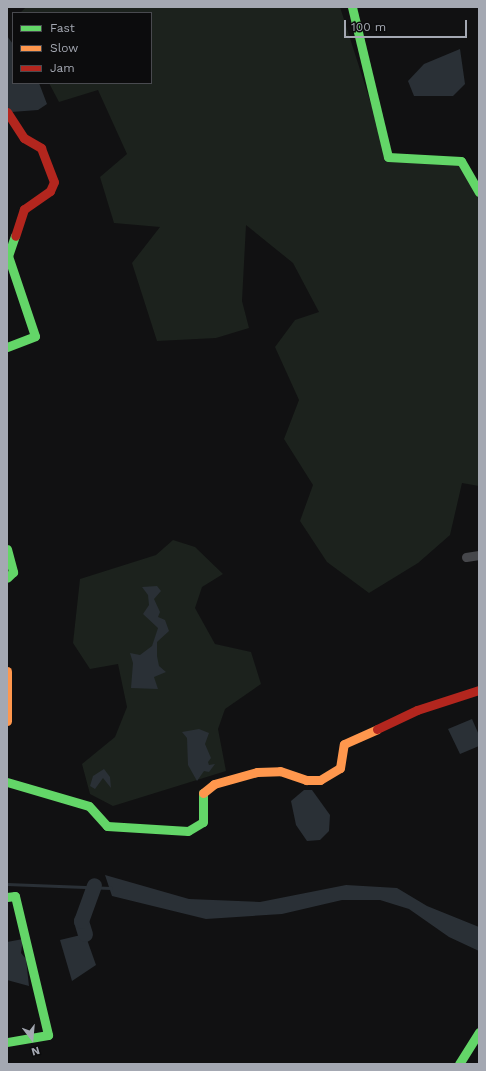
<!DOCTYPE html>
<html>
<head>
<meta charset="utf-8">
<style>
  body { margin:0 }
  #map { position:relative; width:486px; height:1071px; overflow:hidden; background:#111112; font-family:"Work Sans",sans-serif }
  div>[style] { position:absolute }
  .green>* { inset:0; background:#1c221d }
  .water>* { inset:0; background:#2a3036 }
  .stream>* { height:2.5px; margin:-1.25px; padding:0 1.25px; transform-origin:1.25px; border-radius:1.25px; background:#2a3036 }
  .river>* { height:15px; margin:-7.5px; padding:0 7.5px; transform-origin:7.5px; border-radius:7.5px; background:#2a3036 }
  .street>* { height:9px; margin:-4.5px; padding:0 4.5px; transform-origin:4.5px; border-radius:4.5px; background:#46474b }
  .fast>* { height:9px; margin:-4.5px; padding:0 4.5px; transform-origin:4.5px; border-radius:4.5px; background:#63d668 }
  .slow>* { height:9px; margin:-4.5px; padding:0 4.5px; transform-origin:4.5px; border-radius:4.5px; background:#ff974d }
  .jam>* { height:9px; margin:-4.5px; padding:0 4.5px; transform-origin:4.5px; border-radius:4.5px; background:#b3261e }
  span { translate:-50% -50%; white-space:nowrap; text-align:center; line-height:1.15; -webkit-text-stroke:4px #0c0c0d; paint-order:stroke }
  .frame { position:absolute; inset:0; border:8px solid #a4a8b2; pointer-events:none }
  .legend { position:absolute; left:12px; top:12px; width:140px; height:72px; box-sizing:border-box; background:#0c0c0d; border:1px solid #494a4f; margin:0; padding:5px 7px; list-style:none; font-size:12px; color:#a4a8b2 }
  .legend li { display:flex; align-items:center; gap:8px; height:20px }
  .legend b { width:20px; border:1px solid #494a4f }
  .north { position:absolute; left:12px; top:1019px; width:40px; height:40px; -webkit-text-stroke:3px #0c0c0d; paint-order:stroke; rotate:164deg; font-size:11px; font-weight:700; line-height:16px; text-align:center; color:#a4a8b2 }
  .north::after { content:''; display:block; margin:auto; width:14px; height:18px; background:#a4a8b2; clip-path:polygon(50% 0,100% 100%,50% 72%,0 100%) }
  .scale { position:absolute; left:344px; top:20px; width:123px; height:18px; box-sizing:border-box; border:2px solid #a4a8b2; border-top:0; padding-left:5px; font-size:12px; line-height:14px; white-space:nowrap; color:#a4a8b2; -webkit-text-stroke:3px #0c0c0d; paint-order:stroke }
</style>
</head>
<body>
<div id="map">
  <div class="green">
    <i style="clip-path:polygon(26px 7px,340px 7px,388px 157px,461px 161px,479px 188px,479px 486px,462px 483px,450px 535px,418px 563px,369px 593px,327px 562px,300px 521px,313px 485px,284px 439px,299px 400px,275px 347px,295px 320px,319px 312px,293px 263px,246px 225px,242px 301px,249px 328px,216px 338px,157px 341px,132px 263px,160px 227px,114px 223px,100px 177px,127px 154px,98px 90px,59px 102px,49px 83px,151px 83px,151px 13px,20px 13px)"></i>
    <i style="clip-path:polygon(173px 540px,195px 547px,223px 574px,202px 587px,195px 608px,215px 644px,251px 652px,261px 684px,225px 709px,218px 729px,226px 771px,113px 806px,90px 794px,82px 764px,115px 737px,127px 707px,118px 664px,90px 669px,73px 643px,80px 579px,156px 555px)"></i>
  </div>
  <div class="water">
    <i style="clip-path:polygon(7px 36px,13px 44px,13px 83px,39px 83px,47px 104px,38px 110px,11px 112px,7px 106px)"></i>
    <i style="clip-path:polygon(460px 49px,465px 84px,453px 96px,414px 96px,408px 81px,424px 64px)"></i>
    <i style="clip-path:polygon(157px 586px,161px 591px,154px 599px,160px 612px,158px 617px,165px 620px,169px 631px,157px 642px,157px 656px,159px 666px,166px 672px,154px 677px,158px 689px,131px 688px,133px 663px,130px 653px,140px 655px,152px 646px,158px 628px,143px 614px,149px 605px,148px 595px,142px 587px)"></i>
    <i style="clip-path:polygon(472px 719px,479px 735px,479px 746px,460px 754px,448px 729px)"></i>
    <i style="clip-path:polygon(199px 729px,209px 733px,205px 744px,211px 758px,208px 762px,209px 765px,215px 764px,209px 772px,204px 771px,197px 781px,188px 765px,187px 738px,182px 732px)"></i>
    <i style="clip-path:polygon(104px 769px,110px 777px,111px 788px,103px 778px,95px 789px,90px 786px,93px 776px)"></i>
    <i style="clip-path:polygon(304px 790px,312px 790px,330px 815px,329px 831px,320px 840px,307px 841px,296px 825px,291px 801px)"></i>
    <i style="clip-path:polygon(105px 875px,189px 899px,260px 902px,346px 885px,397px 888px,427px 906px,479px 927px,479px 951px,449px 937px,409px 909px,380px 900px,342px 900px,282px 914px,206px 919px,112px 896px)"></i>
    <i style="clip-path:polygon(85px 934px,96px 965px,72px 981px,60px 940px)"></i>
    <i style="clip-path:polygon(23px 939px,21px 953px,26px 959px,29px 986px,7px 980px,7px 942px)"></i>
  </div>
  <div class="stream">
    <i style="left:7px;top:884px;width:104px;rotate:2.2deg"></i>
  </div>
  <div class="river">
    <i style="left:85px;top:934px;width:14px;rotate:-107deg"></i>
    <i style="left:81px;top:921px;width:38px;rotate:-70deg"></i>
  </div>
  <div class="street">
    <i style="left:466px;top:557px;width:13px;rotate:-9deg"></i>
  </div>
  <div class="fast">
    <i style="left:352px;top:7px;width:154px;rotate:76.5deg"></i>
    <i style="left:388px;top:157px;width:73px;rotate:3.1deg"></i>
    <i style="left:461px;top:161px;width:36px;rotate:60deg"></i>
    <i style="left:7px;top:347px;width:30px;rotate:-21deg"></i>
    <i style="left:35px;top:336px;width:84px;rotate:-108.6deg"></i>
    <i style="left:8px;top:256px;width:21px;rotate:-71deg"></i>
    <i style="left:7px;top:549px;width:24px;rotate:75deg"></i>
    <i style="left:13px;top:572px;width:8px;rotate:135deg"></i>
    <i style="left:7px;top:782px;width:85px;rotate:16.3deg"></i>
    <i style="left:89px;top:806px;width:27px;rotate:48deg"></i>
    <i style="left:107px;top:826px;width:81px;rotate:3.5deg"></i>
    <i style="left:188px;top:831px;width:17px;rotate:-31deg"></i>
    <i style="left:203px;top:822px;width:29px;rotate:-90deg"></i>
    <i style="left:7px;top:897px;width:8px;rotate:-7deg"></i>
    <i style="left:15px;top:896px;width:143px;rotate:76.6deg"></i>
    <i style="left:48px;top:1035px;width:42px;rotate:170.3deg"></i>
    <i style="left:459px;top:1064px;width:38px;rotate:-58deg"></i>
  </div>
  <div class="slow">
    <i style="left:7px;top:671px;width:50px;rotate:90deg"></i>
    <i style="left:203px;top:793px;width:14px;rotate:-39deg"></i>
    <i style="left:214px;top:784px;width:45px;rotate:-15.6deg"></i>
    <i style="left:257px;top:772px;width:23px;rotate:-2deg"></i>
    <i style="left:280px;top:771px;width:28px;rotate:19deg"></i>
    <i style="left:306px;top:780px;width:14px"></i>
    <i style="left:320px;top:780px;width:23px;rotate:-31deg"></i>
    <i style="left:340px;top:768px;width:24px;rotate:-81deg"></i>
    <i style="left:344px;top:744px;width:36px;rotate:-24deg"></i>
  </div>
  <div class="jam">
    <i style="left:7px;top:112px;width:31px;rotate:57deg"></i>
    <i style="left:24px;top:138px;width:20px;rotate:30deg"></i>
    <i style="left:41px;top:148px;width:36px;rotate:69deg"></i>
    <i style="left:54px;top:182px;width:10px;rotate:114deg"></i>
    <i style="left:50px;top:191px;width:32px;rotate:145deg"></i>
    <i style="left:24px;top:209px;width:28px;rotate:108deg"></i>
    <i style="left:377px;top:729px;width:44px;rotate:-25.4deg"></i>
    <i style="left:417px;top:710px;width:65px;rotate:-17.9deg"></i>
  </div>
  <div class="frame"></div>
  <ul class="legend">
  <li><b style="height:5px;background:#63d668"></b>Fast</li>
  <li><b style="height:5px;background:#ff974d"></b>Slow</li>
  <li><b style="height:5px;background:#b3261e"></b>Jam</li>
  </ul>
  <div class="north">N</div>
  <div class="scale">100 m</div>
</div>
</body>
</html>
